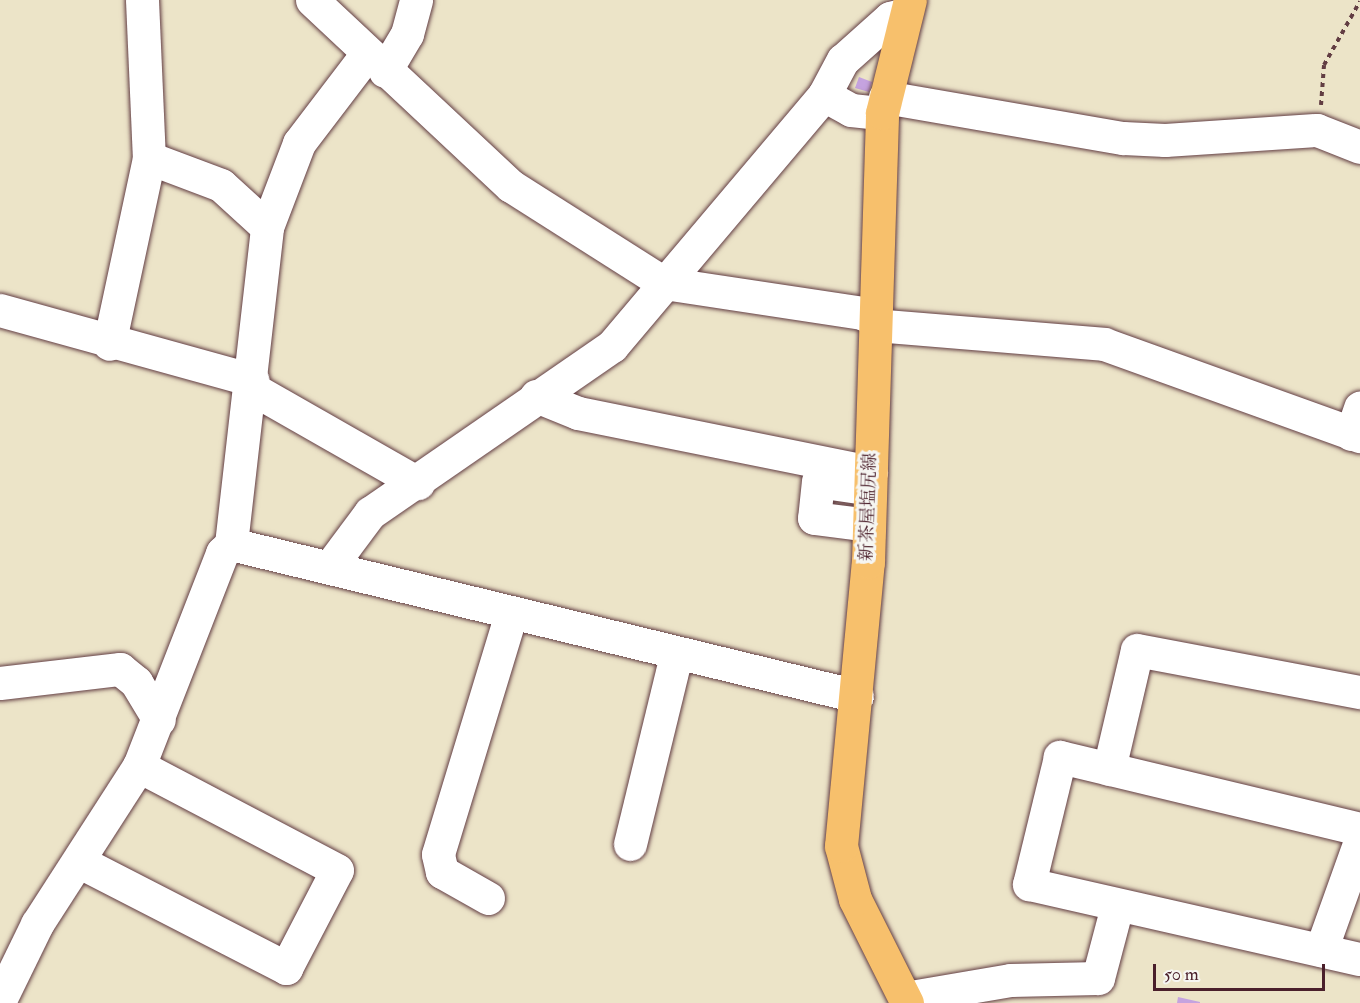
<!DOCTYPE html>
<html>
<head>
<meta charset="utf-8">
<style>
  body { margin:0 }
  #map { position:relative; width:1360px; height:1003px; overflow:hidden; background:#ece4c8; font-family:"IM FELL Double Pica","Noto Serif JP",serif }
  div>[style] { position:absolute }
  .building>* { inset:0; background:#c5a3df }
  .path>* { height:4px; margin-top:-2px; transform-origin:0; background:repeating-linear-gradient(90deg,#623d43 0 4.5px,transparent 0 9px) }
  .roads { filter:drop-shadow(0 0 2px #623d43) drop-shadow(0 0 2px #623d43) }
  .minor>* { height:33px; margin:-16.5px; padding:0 16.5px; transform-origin:16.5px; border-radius:16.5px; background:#fff }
  .major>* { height:33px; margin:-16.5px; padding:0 16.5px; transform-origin:16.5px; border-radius:16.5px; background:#f7c06c }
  span { translate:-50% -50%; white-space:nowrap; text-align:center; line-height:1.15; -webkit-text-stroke:6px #f6f6f2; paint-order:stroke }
  .street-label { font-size:18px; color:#4a1f2b }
  .scale { position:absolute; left:1153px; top:964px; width:172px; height:27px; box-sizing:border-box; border:3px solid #4a1f2b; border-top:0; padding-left:8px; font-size:18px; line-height:21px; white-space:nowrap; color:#4a1f2b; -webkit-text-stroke:4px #f6f6f2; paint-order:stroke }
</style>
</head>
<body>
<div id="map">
  <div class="building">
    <i style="clip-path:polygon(859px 77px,872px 82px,869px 92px,855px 88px)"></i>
    <i style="clip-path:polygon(1178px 997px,1200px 1002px,1200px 1003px,1177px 1003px)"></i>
  </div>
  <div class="path">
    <i style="left:1321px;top:105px;width:40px;rotate:-85.7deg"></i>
    <i style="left:1324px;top:65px;width:73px;rotate:-60.6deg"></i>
  </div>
  <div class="roads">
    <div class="minor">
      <i style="left:142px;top:0;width:158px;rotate:87.5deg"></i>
      <i style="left:312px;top:0;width:272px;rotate:43.1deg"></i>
      <i style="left:511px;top:186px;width:181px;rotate:32.4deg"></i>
      <i style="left:664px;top:283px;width:200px;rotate:8.6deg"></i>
      <i style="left:862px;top:313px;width:27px;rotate:28deg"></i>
      <i style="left:886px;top:326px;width:219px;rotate:4.7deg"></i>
      <i style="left:1104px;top:344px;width:272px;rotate:19.8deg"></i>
      <i style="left:385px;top:71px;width:43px;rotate:-59.3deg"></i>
      <i style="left:407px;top:34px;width:35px;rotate:-75deg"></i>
      <i style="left:824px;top:95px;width:31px;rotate:29deg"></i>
      <i style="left:851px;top:110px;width:31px;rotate:6deg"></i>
      <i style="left:885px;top:97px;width:242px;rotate:9.8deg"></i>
      <i style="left:1123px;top:138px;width:42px;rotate:2.7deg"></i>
      <i style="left:1165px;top:140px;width:152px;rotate:-3.8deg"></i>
      <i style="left:1317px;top:130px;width:46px;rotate:21.6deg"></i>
      <i style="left:267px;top:227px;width:90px;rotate:-69.1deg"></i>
      <i style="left:299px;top:143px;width:111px;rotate:-52.7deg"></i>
      <i style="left:0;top:310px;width:262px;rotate:15.5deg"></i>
      <i style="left:253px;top:389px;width:190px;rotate:29.7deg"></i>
      <i style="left:536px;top:396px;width:45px;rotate:22deg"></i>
      <i style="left:578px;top:413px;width:299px;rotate:11.4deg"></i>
      <i style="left:1351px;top:434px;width:28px;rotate:-71deg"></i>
      <i style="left:858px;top:487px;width:40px;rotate:-171.5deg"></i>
      <i style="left:818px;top:481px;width:37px;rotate:96deg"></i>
      <i style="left:814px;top:518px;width:55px;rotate:7.3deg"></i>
      <i style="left:231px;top:544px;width:644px;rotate:13.65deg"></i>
      <i style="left:332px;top:564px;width:64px;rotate:-53.3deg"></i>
      <i style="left:370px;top:513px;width:294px;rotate:-34.6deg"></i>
      <i style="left:612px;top:346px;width:329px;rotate:-49.8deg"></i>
      <i style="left:824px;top:95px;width:40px;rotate:-62deg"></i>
      <i style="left:843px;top:60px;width:63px;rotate:-41.8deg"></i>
      <i style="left:890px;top:18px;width:16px;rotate:-15deg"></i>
      <i style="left:0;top:683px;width:121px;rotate:-6.7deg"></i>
      <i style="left:120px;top:669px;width:21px;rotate:39deg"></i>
      <i style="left:136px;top:682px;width:44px;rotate:58.8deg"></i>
      <i style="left:1109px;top:769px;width:122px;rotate:-76.8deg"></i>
      <i style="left:1137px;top:650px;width:227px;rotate:10.7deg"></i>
      <i style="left:1360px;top:829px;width:309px;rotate:-166.5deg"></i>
      <i style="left:1060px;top:757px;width:131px;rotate:103.7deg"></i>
      <i style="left:1029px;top:884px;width:339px;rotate:12.8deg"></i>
      <i style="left:630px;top:844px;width:195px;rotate:-76.3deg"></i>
      <i style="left:80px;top:862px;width:232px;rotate:27.2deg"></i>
      <i style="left:286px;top:968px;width:110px;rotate:-62.5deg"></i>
      <i style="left:337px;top:870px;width:224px;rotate:-152.3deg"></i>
      <i style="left:488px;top:898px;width:53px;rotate:-150.5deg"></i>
      <i style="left:442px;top:872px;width:18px;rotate:-103deg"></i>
      <i style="left:438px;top:854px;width:252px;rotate:-73.1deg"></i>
      <i style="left:1321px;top:950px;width:116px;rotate:-70.3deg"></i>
      <i style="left:905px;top:998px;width:107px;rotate:-9.7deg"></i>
      <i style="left:1010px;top:980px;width:88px;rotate:-1.3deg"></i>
      <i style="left:1098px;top:978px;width:74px;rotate:-75.2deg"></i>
      <i style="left:0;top:1000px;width:85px;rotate:-64deg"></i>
      <i style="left:37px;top:924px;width:188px;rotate:-57.2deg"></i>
      <i style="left:139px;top:766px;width:229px;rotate:-68.7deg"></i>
      <i style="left:222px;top:553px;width:13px;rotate:-45deg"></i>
      <i style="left:231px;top:544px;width:319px;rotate:-83.5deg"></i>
      <i style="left:267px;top:227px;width:62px;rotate:-137.6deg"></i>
      <i style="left:221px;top:185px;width:77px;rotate:-159.4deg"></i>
      <i style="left:149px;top:158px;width:190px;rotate:102.1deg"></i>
    </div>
    <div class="major">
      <i style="left:907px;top:1003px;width:116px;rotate:-116.6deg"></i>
      <i style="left:855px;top:899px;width:55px;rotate:-104.8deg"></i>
      <i style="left:841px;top:846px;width:285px;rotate:-84.6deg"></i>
      <i style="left:868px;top:562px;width:449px;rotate:-88.2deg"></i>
      <i style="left:882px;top:113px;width:116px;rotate:-76.1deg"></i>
    </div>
  </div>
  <div class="street-label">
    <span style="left:869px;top:507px;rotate:-88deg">新茶屋塩尻線</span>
  </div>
  <div class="scale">50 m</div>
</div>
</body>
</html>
